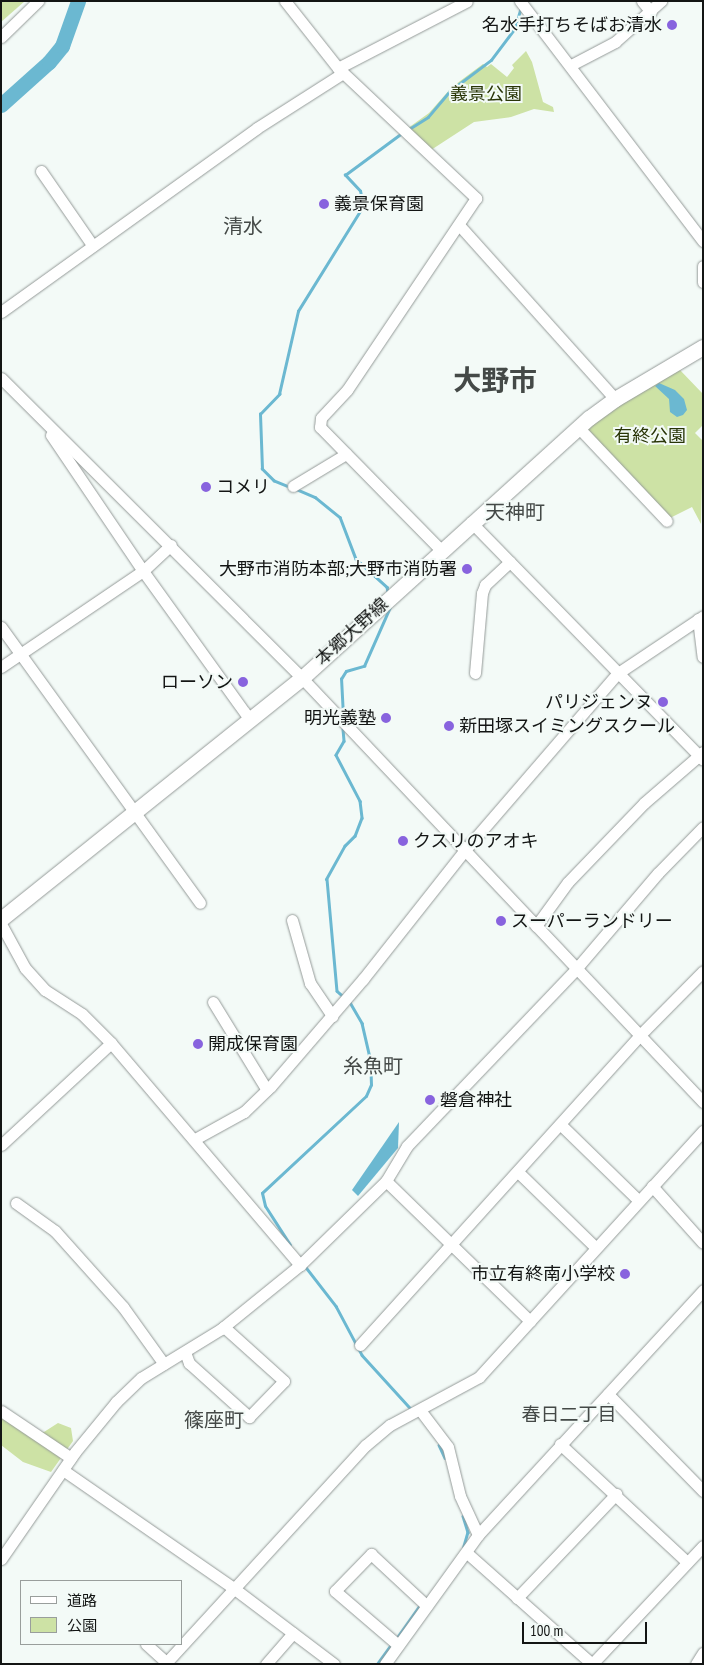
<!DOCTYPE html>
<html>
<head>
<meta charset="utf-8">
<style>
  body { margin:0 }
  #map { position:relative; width:704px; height:1665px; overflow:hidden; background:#f3faf7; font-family:"PT Sans Narrow","Noto Sans JP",sans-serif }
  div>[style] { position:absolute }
  .green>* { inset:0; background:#cde2a5 }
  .water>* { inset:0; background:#6bb8d1 }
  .stream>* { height:2.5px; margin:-1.25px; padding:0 1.25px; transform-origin:1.25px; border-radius:1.25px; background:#6bb8d1 }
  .river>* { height:15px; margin:-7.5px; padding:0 7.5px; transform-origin:7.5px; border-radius:7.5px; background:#6bb8d1 }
  .roads { filter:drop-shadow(0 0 1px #949a98) drop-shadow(0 0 1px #949a98) }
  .minor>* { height:11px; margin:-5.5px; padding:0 5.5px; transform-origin:5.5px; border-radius:5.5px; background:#fff }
  .major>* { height:15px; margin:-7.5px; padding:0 7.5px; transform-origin:7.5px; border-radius:7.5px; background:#fff }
  .dots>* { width:14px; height:14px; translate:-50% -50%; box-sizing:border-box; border:2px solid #f3faf7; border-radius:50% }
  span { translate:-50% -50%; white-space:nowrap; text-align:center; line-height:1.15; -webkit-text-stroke:4px #f3faf7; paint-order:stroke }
  .poi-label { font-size:18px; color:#131514 }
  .right { translate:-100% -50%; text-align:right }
  .left { translate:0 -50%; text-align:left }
  .park-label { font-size:18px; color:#293507 }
  .street-label { font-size:18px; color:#131514 }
  .neighbourhood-label { font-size:19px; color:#444947 }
  .quarter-label { font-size:20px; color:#444947 }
  .town-label { font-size:28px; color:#444947; font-weight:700 }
  .frame { position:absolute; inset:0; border:2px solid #131514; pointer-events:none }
  .legend { position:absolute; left:20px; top:1580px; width:162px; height:65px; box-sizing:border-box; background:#f3faf7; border:1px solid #999e9c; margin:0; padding:6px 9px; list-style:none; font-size:15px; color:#131514 }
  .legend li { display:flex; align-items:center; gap:10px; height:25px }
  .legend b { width:25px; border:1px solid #999e9c }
  .scale { position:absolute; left:522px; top:1622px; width:125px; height:22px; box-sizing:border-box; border:2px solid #131514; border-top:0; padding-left:6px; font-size:15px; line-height:18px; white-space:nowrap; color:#131514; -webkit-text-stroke:4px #f3faf7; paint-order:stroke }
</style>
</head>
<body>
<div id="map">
  <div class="green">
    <i style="clip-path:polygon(1px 1px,25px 1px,1px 22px)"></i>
    <i style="clip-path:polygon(526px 51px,532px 62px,543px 102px,553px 107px,554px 112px,534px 109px,511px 117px,474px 122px,431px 150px,408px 128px,429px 113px,452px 87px,483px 64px,487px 67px,491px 64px,507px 77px,514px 68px,512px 65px)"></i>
    <i style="clip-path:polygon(679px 369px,703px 394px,703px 425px,695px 433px,703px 441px,701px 524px,692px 507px,668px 519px,584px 427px)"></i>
    <i style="clip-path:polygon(1px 1410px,31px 1431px,44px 1432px,58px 1423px,71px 1428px,73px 1441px,51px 1472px,23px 1462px,1px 1445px)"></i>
  </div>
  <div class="water">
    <i style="clip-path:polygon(659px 383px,675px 390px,684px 399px,687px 410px,683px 415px,677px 417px,670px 412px,669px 399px,655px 386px)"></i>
    <i style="clip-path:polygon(399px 1122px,398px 1148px,358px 1196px,352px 1190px)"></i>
  </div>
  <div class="stream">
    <i style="left:409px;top:129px;width:22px;rotate:-32deg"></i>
    <i style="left:428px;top:117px;width:35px;rotate:-50deg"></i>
    <i style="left:451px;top:90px;width:50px;rotate:-36.9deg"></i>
    <i style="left:491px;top:60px;width:38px;rotate:-53deg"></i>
    <i style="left:514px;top:30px;width:24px;rotate:-73deg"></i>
    <i style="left:289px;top:487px;width:16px;rotate:-158deg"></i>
    <i style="left:274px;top:481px;width:17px;rotate:-135deg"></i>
    <i style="left:262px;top:469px;width:55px;rotate:-92.1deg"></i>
    <i style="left:260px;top:414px;width:28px;rotate:-46deg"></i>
    <i style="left:279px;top:394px;width:85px;rotate:-77.1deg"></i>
    <i style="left:298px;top:311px;width:123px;rotate:-58.2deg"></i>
    <i style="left:363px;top:206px;width:15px;rotate:-101deg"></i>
    <i style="left:360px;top:191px;width:22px;rotate:-133deg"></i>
    <i style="left:345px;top:175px;width:71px;rotate:-36.4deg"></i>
    <i style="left:296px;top:489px;width:21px;rotate:23deg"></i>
    <i style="left:315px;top:497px;width:32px;rotate:39deg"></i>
    <i style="left:340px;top:517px;width:45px;rotate:69.1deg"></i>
    <i style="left:356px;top:559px;width:42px;rotate:42.1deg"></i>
    <i style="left:387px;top:587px;width:5px;rotate:79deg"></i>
    <i style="left:343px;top:716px;width:37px;rotate:-93deg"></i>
    <i style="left:341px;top:679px;width:9px;rotate:-58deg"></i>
    <i style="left:346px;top:671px;width:19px;rotate:-16deg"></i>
    <i style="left:364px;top:666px;width:64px;rotate:-66.2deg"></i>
    <i style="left:343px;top:729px;width:12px;rotate:85deg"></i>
    <i style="left:344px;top:741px;width:16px;rotate:120deg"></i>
    <i style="left:336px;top:755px;width:52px;rotate:62.4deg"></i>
    <i style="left:360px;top:801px;width:17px;rotate:83deg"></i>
    <i style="left:362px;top:818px;width:19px;rotate:111deg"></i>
    <i style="left:355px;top:836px;width:14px;rotate:135deg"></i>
    <i style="left:345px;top:846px;width:38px;rotate:119deg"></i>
    <i style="left:327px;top:879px;width:112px;rotate:84.9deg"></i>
    <i style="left:337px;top:991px;width:9px;rotate:41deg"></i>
    <i style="left:290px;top:1245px;width:46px;rotate:-122.7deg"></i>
    <i style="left:265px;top:1206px;width:13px;rotate:-103deg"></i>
    <i style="left:262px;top:1193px;width:142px;rotate:-43deg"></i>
    <i style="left:366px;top:1096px;width:12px;rotate:-66deg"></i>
    <i style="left:371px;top:1085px;width:25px;rotate:-92deg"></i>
    <i style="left:370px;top:1060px;width:37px;rotate:-103deg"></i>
    <i style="left:362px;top:1024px;width:28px;rotate:-120deg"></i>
    <i style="left:305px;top:1266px;width:51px;rotate:52.2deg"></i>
    <i style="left:336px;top:1306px;width:55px;rotate:62deg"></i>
    <i style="left:362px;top:1355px;width:73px;rotate:47.8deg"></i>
    <i style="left:439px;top:1445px;width:14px;rotate:65deg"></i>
    <i style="left:463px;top:1516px;width:17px;rotate:73deg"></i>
    <i style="left:468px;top:1532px;width:15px;rotate:106deg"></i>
    <i style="left:396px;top:1639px;width:42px;rotate:-54.8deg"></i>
    <i style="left:377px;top:1664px;width:26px;rotate:-54deg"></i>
  </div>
  <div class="river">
    <i style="left:1px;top:105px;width:64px;rotate:-41.9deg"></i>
    <i style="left:49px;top:62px;width:21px;rotate:-51deg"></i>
    <i style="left:62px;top:46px;width:48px;rotate:-70.4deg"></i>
  </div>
  <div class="roads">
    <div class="minor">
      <i style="left:285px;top:1px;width:85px;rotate:51.7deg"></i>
      <i style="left:338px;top:68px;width:190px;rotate:43.3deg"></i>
      <i style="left:476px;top:198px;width:231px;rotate:123.9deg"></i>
      <i style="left:347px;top:390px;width:38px;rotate:133deg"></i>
      <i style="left:321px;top:418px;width:9px;rotate:96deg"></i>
      <i style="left:320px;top:427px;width:173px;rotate:45.5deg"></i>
      <i style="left:520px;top:1px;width:302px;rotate:52.7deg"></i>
      <i style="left:642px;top:1px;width:14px;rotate:51deg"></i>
      <i style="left:1px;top:37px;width:52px;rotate:-44.2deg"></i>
      <i style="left:571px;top:65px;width:50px;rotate:-27.6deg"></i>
      <i style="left:615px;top:42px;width:62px;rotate:-41.7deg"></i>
      <i style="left:338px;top:68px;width:145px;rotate:-27.4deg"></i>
      <i style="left:41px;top:171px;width:91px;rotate:55.3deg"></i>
      <i style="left:459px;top:225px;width:234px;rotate:48.1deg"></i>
      <i style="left:703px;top:266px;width:16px;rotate:90deg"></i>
      <i style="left:1px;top:312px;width:315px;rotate:-35.7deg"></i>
      <i style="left:257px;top:128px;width:102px;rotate:-32.6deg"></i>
      <i style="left:1px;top:378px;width:425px;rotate:44.9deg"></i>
      <i style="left:302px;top:678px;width:584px;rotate:46.6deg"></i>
      <i style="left:578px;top:427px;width:129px;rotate:46.6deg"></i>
      <i style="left:51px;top:435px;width:164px;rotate:55.9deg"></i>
      <i style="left:143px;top:571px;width:183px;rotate:54.3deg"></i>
      <i style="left:293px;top:486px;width:62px;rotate:-31.1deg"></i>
      <i style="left:471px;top:522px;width:332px;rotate:45.7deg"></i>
      <i style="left:698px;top:619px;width:38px;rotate:83deg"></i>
      <i style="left:1px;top:627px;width:340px;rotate:54.2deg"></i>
      <i style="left:1px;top:667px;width:171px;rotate:-34.1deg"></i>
      <i style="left:143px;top:571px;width:38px;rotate:-43deg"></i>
      <i style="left:475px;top:673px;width:80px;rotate:-85deg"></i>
      <i style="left:482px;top:593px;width:9px;rotate:-69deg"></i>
      <i style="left:485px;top:585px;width:34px;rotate:-43deg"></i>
      <i style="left:292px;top:920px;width:66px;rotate:74.1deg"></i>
      <i style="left:310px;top:983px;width:40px;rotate:56deg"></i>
      <i style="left:1px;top:924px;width:50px;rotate:61.4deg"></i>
      <i style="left:25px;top:968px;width:30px;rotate:48deg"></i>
      <i style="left:45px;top:990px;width:44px;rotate:33deg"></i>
      <i style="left:82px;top:1014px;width:41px;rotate:45deg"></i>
      <i style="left:111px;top:1043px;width:292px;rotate:49.6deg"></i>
      <i style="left:536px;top:926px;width:54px;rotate:-54deg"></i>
      <i style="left:568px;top:882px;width:110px;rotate:-46.1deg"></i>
      <i style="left:644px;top:803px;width:78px;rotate:-40.8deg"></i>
      <i style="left:213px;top:1002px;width:103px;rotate:58.5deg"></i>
      <i style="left:561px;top:1125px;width:107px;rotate:44.2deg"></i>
      <i style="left:195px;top:1139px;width:56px;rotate:-28.9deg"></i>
      <i style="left:244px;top:1112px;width:37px;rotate:-44deg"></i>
      <i style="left:271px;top:1086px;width:141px;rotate:-49.3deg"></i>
      <i style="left:363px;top:979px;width:164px;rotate:-51.7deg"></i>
      <i style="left:465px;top:850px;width:234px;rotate:-49.2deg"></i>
      <i style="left:618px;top:673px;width:102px;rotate:-33.8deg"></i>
      <i style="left:1px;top:1145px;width:150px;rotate:-42.8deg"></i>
      <i style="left:518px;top:1172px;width:107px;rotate:44.2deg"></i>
      <i style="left:386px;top:1181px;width:201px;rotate:44.2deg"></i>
      <i style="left:652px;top:1186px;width:76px;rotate:48.2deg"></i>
      <i style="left:16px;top:1203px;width:48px;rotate:35.7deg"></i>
      <i style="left:55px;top:1231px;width:102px;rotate:48.2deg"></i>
      <i style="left:123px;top:1307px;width:70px;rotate:54.3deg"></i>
      <i style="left:360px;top:1345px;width:416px;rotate:-47.9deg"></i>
      <i style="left:639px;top:1036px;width:91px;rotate:-45.4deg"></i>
      <i style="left:185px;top:1352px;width:12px;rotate:70deg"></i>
      <i style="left:189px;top:1363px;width:81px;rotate:42deg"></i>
      <i style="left:249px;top:1417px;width:50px;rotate:-45.8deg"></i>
      <i style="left:284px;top:1381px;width:81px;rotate:-138deg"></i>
      <i style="left:608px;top:1394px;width:136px;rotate:45.6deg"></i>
      <i style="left:420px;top:1410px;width:46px;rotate:52.9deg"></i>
      <i style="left:448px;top:1447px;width:50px;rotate:76.2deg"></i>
      <i style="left:460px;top:1496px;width:43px;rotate:65.2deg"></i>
      <i style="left:1px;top:1411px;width:84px;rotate:33.9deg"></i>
      <i style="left:560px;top:1444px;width:173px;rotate:42.9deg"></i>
      <i style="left:63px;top:1470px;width:211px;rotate:34.7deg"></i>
      <i style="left:236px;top:1590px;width:123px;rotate:37.1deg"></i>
      <i style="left:467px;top:1553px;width:167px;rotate:41.6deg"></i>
      <i style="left:1px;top:1559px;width:130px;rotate:-55.3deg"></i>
      <i style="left:75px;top:1452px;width:65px;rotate:-50.6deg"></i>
      <i style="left:116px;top:1402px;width:35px;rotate:-44deg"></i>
      <i style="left:141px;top:1378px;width:94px;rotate:-31.5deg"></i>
      <i style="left:221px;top:1329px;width:102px;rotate:-39deg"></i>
      <i style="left:300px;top:1265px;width:120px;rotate:-44.3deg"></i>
      <i style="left:386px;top:1181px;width:41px;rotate:-59deg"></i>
      <i style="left:407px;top:1146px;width:245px;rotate:-46.3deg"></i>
      <i style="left:576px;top:969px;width:126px;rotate:-49.5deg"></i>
      <i style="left:658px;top:873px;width:64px;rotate:-45.6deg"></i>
      <i style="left:517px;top:1598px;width:144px;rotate:-46.4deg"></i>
      <i style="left:146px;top:1644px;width:27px;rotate:42deg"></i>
      <i style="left:398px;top:1645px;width:83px;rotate:-139.4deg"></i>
      <i style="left:335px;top:1591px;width:52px;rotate:-45.8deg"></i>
      <i style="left:371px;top:1554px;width:76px;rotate:42.9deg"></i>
      <i style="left:165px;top:1664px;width:297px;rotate:-47.5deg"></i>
      <i style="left:366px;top:1445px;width:31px;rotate:-40deg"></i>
      <i style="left:390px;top:1425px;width:101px;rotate:-28.3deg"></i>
      <i style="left:479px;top:1377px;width:333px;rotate:-47.7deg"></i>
      <i style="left:266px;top:1664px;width:41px;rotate:-48.9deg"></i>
      <i style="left:385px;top:1664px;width:159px;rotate:-54.2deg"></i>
      <i style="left:478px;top:1535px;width:333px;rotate:-47.4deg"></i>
      <i style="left:592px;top:1664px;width:162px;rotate:-46.8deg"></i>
      <i style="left:696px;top:1664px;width:13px;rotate:-58deg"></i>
    </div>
    <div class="major">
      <i style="left:1px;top:919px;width:386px;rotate:-38.7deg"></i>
      <i style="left:302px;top:678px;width:387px;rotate:-42.2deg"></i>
      <i style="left:589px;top:418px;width:32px;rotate:-36deg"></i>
      <i style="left:615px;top:399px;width:102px;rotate:-30.6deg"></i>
    </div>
  </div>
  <div class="dots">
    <i style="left:672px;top:25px;background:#8863de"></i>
    <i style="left:324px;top:204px;background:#8863de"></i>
    <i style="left:206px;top:487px;background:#8863de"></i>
    <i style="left:467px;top:569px;background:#8863de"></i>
    <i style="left:243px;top:682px;background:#8863de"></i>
    <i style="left:663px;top:702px;background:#8863de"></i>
    <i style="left:386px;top:718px;background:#8863de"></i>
    <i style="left:449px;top:726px;background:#8863de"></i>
    <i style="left:403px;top:841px;background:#8863de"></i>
    <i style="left:501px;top:921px;background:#8863de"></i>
    <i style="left:198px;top:1044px;background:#8863de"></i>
    <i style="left:430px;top:1100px;background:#8863de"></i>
    <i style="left:625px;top:1274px;background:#8863de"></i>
  </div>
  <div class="poi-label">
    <span class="right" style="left:662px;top:25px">名水手打ちそばお清水</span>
    <span class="left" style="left:334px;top:204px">義景保育園</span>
    <span class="left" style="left:216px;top:487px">コメリ</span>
    <span class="right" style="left:457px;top:569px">大野市消防本部;大野市消防署</span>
    <span class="right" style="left:233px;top:682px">ローソン</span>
    <span class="right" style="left:653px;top:702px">パリジェンヌ</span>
    <span class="right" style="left:376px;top:718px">明光義塾</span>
    <span class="left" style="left:459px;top:726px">新田塚スイミングスクール</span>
    <span class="left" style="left:413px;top:841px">クスリのアオキ</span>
    <span class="left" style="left:511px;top:921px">スーパーランドリー</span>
    <span class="left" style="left:208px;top:1044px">開成保育園</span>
    <span class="left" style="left:440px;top:1100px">磐倉神社</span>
    <span class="right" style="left:615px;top:1274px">市立有終南小学校</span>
  </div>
  <div class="park-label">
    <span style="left:486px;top:94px">義景公園</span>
    <span style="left:650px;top:436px">有終公園</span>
  </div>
  <div class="street-label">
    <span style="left:352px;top:632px;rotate:-42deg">本郷大野線</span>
  </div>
  <div class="neighbourhood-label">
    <span style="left:569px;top:1415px">春日二丁目</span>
  </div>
  <div class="quarter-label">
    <span style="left:243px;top:226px">清水</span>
    <span style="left:515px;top:512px">天神町</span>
    <span style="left:373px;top:1066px">糸魚町</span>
    <span style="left:214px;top:1420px">篠座町</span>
  </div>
  <div class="town-label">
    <span style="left:495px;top:380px">大野市</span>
  </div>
  <div class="frame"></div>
  <ul class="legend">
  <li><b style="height:6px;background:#fff"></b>道路</li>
  <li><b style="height:14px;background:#cde2a5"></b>公園</li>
  </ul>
  <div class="scale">100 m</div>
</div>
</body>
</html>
